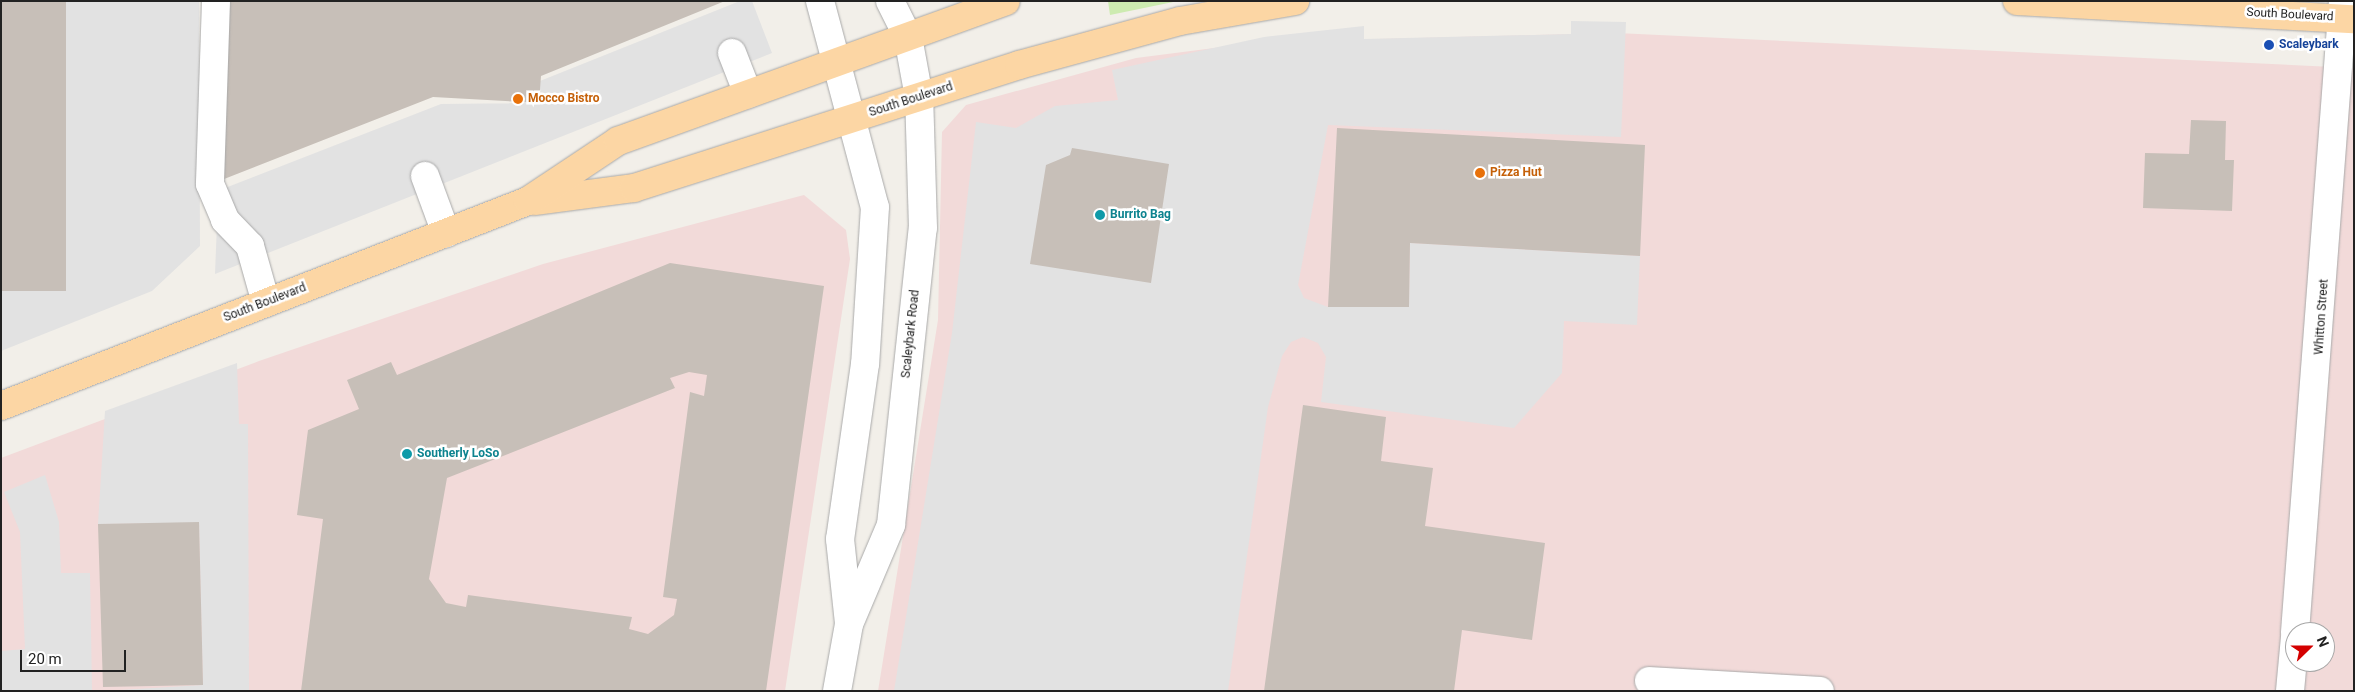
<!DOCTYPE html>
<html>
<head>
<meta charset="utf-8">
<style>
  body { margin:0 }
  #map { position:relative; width:2355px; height:692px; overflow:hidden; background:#f2efe9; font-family:Roboto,sans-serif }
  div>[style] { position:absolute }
  .commercial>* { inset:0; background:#f2dad9 }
  .grass>* { inset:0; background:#cdebb0 }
  .parking>* { inset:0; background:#e2e2e2 }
  .building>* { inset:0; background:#c7bfb8 }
  .roads { filter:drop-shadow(0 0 1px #a9a9a9) drop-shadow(0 0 1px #a9a9a9) }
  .minor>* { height:28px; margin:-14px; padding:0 14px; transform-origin:14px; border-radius:14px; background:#fff }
  .major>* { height:28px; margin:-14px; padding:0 14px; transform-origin:14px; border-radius:14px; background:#fcd6a4 }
  .dots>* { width:14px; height:14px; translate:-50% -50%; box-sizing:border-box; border:2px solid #fff; border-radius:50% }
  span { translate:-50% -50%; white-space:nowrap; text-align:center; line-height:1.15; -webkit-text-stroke:5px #fff; paint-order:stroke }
  .street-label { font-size:12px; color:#222 }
  .transit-label { font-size:12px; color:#164399; font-weight:700 }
  .left { translate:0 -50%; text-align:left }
  .food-label { font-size:12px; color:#c56008; font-weight:700 }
  .culture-label { font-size:12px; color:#0d838f; font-weight:700 }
  .frame { position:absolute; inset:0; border:2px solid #222; pointer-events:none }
  .north { position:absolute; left:2285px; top:622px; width:50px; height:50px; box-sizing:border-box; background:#fff; border:1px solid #a7a7a7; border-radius:50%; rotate:68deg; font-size:14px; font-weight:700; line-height:20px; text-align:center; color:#222 }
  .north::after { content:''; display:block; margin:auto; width:18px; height:22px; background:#d40000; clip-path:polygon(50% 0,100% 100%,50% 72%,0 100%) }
  .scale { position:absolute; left:20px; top:650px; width:106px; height:22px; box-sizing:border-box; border:2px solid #222; border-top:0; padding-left:6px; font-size:15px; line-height:18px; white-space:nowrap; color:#222; -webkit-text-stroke:4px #fff; paint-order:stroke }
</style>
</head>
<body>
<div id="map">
  <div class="commercial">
    <i style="clip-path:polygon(evenodd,1617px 33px,2354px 68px,2354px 691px,878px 691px,938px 320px,942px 132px,966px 105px,1136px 58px,1261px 42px,1617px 33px,2295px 632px,2325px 632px,2325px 662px,2295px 662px,2295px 632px)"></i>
    <i style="clip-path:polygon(804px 195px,846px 230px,850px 259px,785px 691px,1px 691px,1px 458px,259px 361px,543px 264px)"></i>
  </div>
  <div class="grass">
    <i style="clip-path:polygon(1108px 1px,1178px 1px,1110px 15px)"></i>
  </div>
  <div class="parking">
    <i style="clip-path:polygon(66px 1px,199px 1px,200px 246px,152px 291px,1px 351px,1px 291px,66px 291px)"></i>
    <i style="clip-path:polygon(740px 1px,752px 1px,772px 53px,215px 274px,217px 223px,207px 195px,441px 104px,539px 103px,540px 81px)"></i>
    <i style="clip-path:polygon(1571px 21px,1626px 22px,1621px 137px,1328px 125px,1298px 285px,1304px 298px,1328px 307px,1409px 307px,1410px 243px,1640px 256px,1637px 325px,1564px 321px,1562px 373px,1514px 428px,1321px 402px,1326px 357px,1318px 343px,1303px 337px,1291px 342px,1282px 356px,1268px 407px,1228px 691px,894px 691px,952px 333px,976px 122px,1016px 128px,1055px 106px,1118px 100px,1112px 70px,1264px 37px,1364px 26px,1364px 39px,1571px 34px)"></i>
    <i style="clip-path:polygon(237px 363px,239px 424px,248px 424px,249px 691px,103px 691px,203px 685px,199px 523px,98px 524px,105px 411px)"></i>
    <i style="clip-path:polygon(45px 475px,59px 522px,61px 573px,90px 573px,92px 691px,1px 691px,1px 651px,25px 649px,20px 532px,4px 492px)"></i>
  </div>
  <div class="building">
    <i style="clip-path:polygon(1px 1px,66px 1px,66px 291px,1px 291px)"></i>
    <i style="clip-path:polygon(227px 1px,725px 1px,541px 76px,539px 103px,433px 97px,219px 181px)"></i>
    <i style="clip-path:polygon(2191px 120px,2226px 121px,2225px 160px,2234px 160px,2232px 211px,2143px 208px,2145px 153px,2189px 154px)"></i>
    <i style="clip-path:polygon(1337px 128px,1645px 145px,1640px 256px,1410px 243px,1409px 307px,1328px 307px)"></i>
    <i style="clip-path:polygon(1072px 148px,1169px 164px,1151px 283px,1030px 264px,1046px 165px,1070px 155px)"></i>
    <i style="clip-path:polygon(evenodd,670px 263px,824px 286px,766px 691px,301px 691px,323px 519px,297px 515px,308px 430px,359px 409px,347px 380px,391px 362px,397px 375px,670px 263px,689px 372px,707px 375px,704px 396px,690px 392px,663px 597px,677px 599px,674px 615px,648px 634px,629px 629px,632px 617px,468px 595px,466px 607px,446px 603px,429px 579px,447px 478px,675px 388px,670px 378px,689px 372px)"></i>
    <i style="clip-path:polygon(1303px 405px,1386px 417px,1381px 461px,1433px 468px,1425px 526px,1545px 543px,1532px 640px,1462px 630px,1454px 691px,1264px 691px)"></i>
    <i style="clip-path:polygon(199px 522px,203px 685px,103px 687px,98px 524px)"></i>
  </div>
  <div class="roads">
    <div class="minor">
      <i style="left:216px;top:1px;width:183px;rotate:91.9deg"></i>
      <i style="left:210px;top:184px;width:39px;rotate:67deg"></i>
      <i style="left:225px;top:220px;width:36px;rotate:46deg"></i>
      <i style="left:250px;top:246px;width:59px;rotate:74.3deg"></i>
      <i style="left:820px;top:1px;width:213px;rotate:75.1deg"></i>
      <i style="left:875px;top:207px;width:157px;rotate:93.6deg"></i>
      <i style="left:865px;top:364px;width:177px;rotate:98.1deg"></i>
      <i style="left:840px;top:539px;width:84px;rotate:83.9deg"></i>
      <i style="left:732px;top:53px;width:44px;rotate:68.7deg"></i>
      <i style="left:425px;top:176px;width:61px;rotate:69.8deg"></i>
      <i style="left:2295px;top:632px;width:633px;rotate:-85.65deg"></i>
      <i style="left:1649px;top:681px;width:171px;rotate:3.3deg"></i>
      <i style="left:837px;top:691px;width:68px;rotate:-79.8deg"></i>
      <i style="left:849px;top:624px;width:108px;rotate:-67deg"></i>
      <i style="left:891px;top:525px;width:299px;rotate:-83.9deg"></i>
      <i style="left:923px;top:228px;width:131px;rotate:-91.7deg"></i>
      <i style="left:919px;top:97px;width:61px;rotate:-100.4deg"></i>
      <i style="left:908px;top:37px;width:40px;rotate:-116.6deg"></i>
      <i style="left:2290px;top:691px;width:54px;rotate:-84.7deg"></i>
    </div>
    <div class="major">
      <i style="left:2017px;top:1px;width:337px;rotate:3.1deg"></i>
      <i style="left:535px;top:201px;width:100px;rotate:-7.5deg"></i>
      <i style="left:634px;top:188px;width:404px;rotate:-17.7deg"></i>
      <i style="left:1019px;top:65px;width:167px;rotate:-15.3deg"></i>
      <i style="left:1180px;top:21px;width:117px;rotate:-9.9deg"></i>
      <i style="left:1px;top:406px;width:565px;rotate:-21.26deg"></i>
      <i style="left:528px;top:201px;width:108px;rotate:-33.7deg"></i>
      <i style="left:618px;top:141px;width:412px;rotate:-19.8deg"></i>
    </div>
  </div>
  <div class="dots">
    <i style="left:2269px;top:45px;background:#1a4fb4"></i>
    <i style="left:518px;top:99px;background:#e8710a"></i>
    <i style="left:1480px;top:173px;background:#e8710a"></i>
    <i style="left:1100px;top:215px;background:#0f9aa8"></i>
    <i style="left:407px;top:454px;background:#0f9aa8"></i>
  </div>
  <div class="street-label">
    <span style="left:2290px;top:15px;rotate:3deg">South Boulevard</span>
    <span style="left:911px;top:100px;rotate:-18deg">South Boulevard</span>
    <span style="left:265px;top:303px;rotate:-21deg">South Boulevard</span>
    <span style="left:2322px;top:317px;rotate:-86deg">Whitton Street</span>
    <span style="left:911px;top:334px;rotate:-84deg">Scaleybark Road</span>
  </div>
  <div class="transit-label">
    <span class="left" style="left:2279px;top:45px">Scaleybark</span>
  </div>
  <div class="food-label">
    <span class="left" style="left:528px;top:99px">Mocco Bistro</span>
    <span class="left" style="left:1490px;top:173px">Pizza Hut</span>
  </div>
  <div class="culture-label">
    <span class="left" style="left:1110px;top:215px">Burrito Bag</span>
    <span class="left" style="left:417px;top:454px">Southerly LoSo</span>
  </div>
  <div class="frame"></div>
  <div class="north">N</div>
  <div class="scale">20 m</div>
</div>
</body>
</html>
